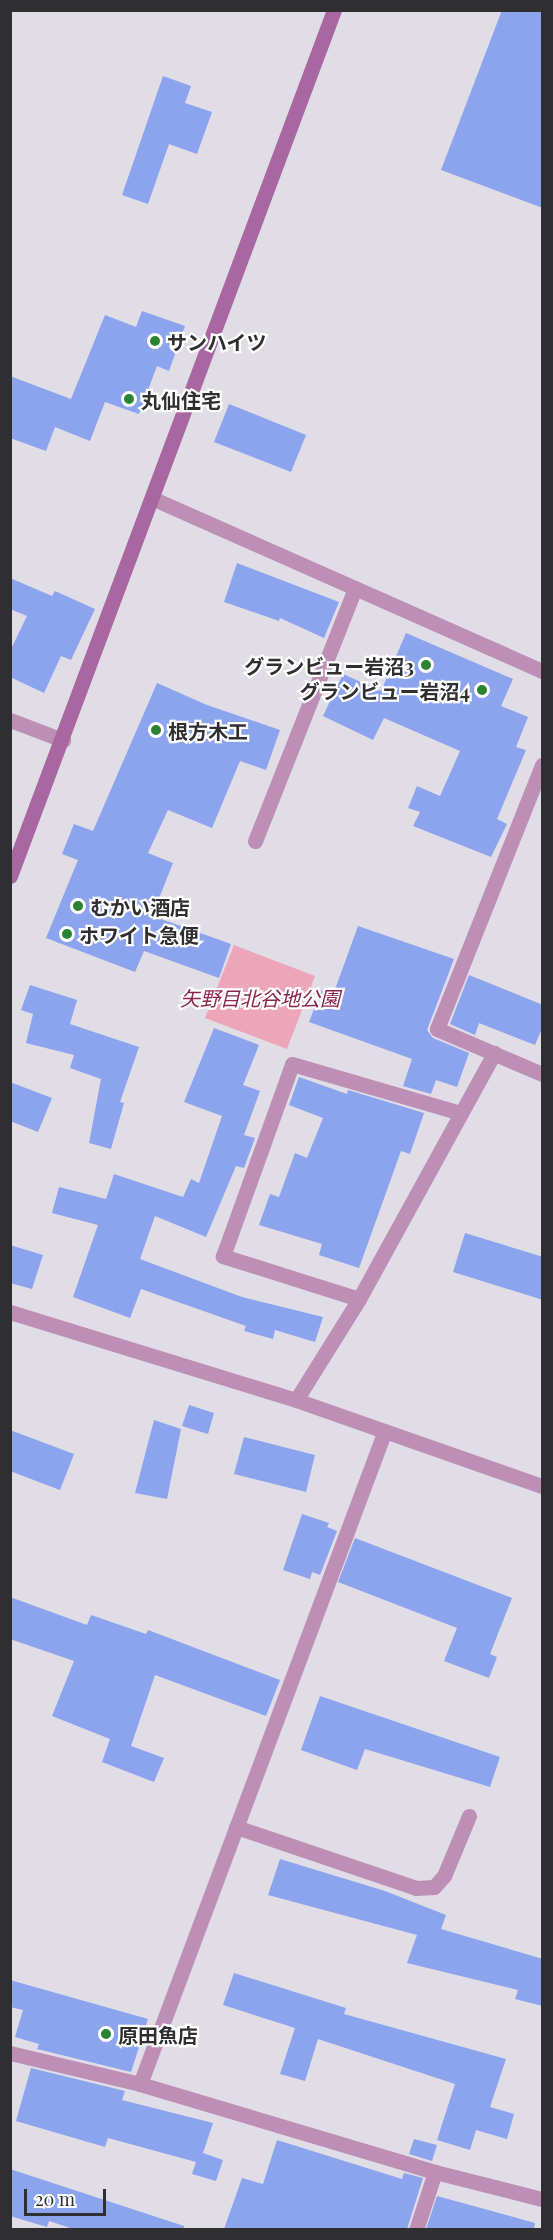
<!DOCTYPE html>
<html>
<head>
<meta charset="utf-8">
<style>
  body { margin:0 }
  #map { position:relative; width:553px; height:2240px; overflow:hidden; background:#e0dde6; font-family:"Playfair Display","Noto Sans JP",serif }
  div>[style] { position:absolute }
  .green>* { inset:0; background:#eda5b9 }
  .building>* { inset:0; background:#8ba4ed }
  .street>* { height:15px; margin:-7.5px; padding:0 7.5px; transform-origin:7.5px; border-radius:7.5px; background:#bd8fb7 }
  .secondary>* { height:15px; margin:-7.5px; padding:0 7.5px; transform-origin:7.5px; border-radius:7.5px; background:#a967a2 }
  .dots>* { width:16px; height:16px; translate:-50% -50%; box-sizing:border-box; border:3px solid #fff; border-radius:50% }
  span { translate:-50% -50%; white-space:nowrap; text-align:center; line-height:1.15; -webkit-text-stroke:4.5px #fff; paint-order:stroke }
  .poi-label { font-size:20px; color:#2f2e31; font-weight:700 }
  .left { translate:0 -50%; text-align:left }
  .right { translate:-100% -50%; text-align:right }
  .park-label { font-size:20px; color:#8b254c; font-style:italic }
  .frame { position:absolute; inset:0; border:12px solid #2f2e31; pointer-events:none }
  .scale { position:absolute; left:24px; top:2189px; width:82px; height:27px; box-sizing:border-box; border:3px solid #2f2e31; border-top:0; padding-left:8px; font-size:18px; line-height:21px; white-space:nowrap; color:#2f2e31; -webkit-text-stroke:4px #fff; paint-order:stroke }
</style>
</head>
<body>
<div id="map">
  <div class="green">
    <i style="clip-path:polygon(234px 945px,315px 976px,287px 1049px,205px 1018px)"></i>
  </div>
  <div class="building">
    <i style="clip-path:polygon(502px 10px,543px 10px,543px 208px,441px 170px)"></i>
    <i style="clip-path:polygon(163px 76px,191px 86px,185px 103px,212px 112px,197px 154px,169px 144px,148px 204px,122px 195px)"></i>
    <i style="clip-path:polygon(142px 311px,185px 326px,169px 371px,157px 366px,139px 414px,105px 402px,90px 441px,55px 427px,46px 451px,10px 438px,10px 376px,71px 399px,105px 315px,136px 327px)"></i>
    <i style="clip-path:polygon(229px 404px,306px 435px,291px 472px,214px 442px)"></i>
    <i style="clip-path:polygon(237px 563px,339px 602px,324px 638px,280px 618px,279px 621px,224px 602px)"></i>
    <i style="clip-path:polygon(10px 578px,52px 596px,55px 591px,95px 609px,71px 660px,61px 656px,44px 693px,10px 677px,10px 651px,27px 616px,10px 609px)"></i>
    <i style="clip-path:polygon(406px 633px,513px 679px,501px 706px,528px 717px,516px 747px,526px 750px,497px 819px,507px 824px,491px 857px,413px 826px,420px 812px,408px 808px,417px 786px,440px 796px,460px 751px,384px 718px,373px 740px,323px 716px,343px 674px,381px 691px)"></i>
    <i style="clip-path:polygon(157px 683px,207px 705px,280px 730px,266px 770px,240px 761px,212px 828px,168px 810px,148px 853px,173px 863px,154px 911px,160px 913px,158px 918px,231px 944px,219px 978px,144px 951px,135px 972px,46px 938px,78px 860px,62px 854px,74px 824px,93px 831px)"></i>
    <i style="clip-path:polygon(358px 926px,454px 959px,427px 1030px,433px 1038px,469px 1053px,457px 1087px,436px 1080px,431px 1094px,403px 1086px,412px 1059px,309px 1022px,321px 991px,333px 995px)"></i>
    <i style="clip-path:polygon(469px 975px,543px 1005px,543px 1026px,535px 1045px,479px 1023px,475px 1035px,450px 1024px)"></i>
    <i style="clip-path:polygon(30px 985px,77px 1000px,70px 1024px,139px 1047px,120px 1102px,124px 1103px,111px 1149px,89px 1143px,101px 1079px,70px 1068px,74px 1055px,26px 1043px,33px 1014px,21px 1010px)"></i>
    <i style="clip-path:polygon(214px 1028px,259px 1045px,243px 1085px,260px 1091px,244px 1135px,255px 1138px,244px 1168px,236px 1166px,206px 1237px,155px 1216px,140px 1259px,242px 1297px,323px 1317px,315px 1342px,275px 1330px,273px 1339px,244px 1331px,246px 1326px,141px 1289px,130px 1318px,73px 1297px,98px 1225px,52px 1213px,59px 1187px,106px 1199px,114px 1174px,183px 1197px,191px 1179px,199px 1183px,222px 1116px,184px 1102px)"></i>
    <i style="clip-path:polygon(299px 1077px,347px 1094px,348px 1090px,424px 1113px,410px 1154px,401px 1151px,359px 1268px,319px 1255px,322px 1244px,259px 1225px,270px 1194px,279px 1197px,295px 1153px,307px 1158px,323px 1118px,289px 1105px)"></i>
    <i style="clip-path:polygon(10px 1082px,52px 1098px,38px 1132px,10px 1121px)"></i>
    <i style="clip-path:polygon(465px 1233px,543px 1257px,543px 1300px,453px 1272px)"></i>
    <i style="clip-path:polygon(10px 1245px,43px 1255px,32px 1289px,10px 1283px)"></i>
    <i style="clip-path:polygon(189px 1405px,214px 1413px,208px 1434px,182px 1426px)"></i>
    <i style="clip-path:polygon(154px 1420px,181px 1429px,167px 1499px,135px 1493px)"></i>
    <i style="clip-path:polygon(10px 1430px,74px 1454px,60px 1490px,10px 1471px)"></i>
    <i style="clip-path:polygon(244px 1437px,315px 1455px,306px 1492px,234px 1474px)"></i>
    <i style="clip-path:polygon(302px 1514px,329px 1523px,327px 1527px,337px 1531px,320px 1575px,312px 1572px,310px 1579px,283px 1570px)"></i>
    <i style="clip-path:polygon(355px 1538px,512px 1598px,490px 1654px,497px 1657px,489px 1678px,444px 1661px,457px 1628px,338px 1582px)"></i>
    <i style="clip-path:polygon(10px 1597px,87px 1625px,91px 1615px,146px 1634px,148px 1630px,280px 1680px,266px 1716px,155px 1675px,131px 1746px,164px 1758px,154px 1782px,102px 1762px,110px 1739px,52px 1716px,74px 1661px,10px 1639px)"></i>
    <i style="clip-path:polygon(320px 1696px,500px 1757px,490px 1787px,365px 1749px,357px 1770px,301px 1750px)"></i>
    <i style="clip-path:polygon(280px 1859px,385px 1891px,446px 1915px,441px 1929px,543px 1959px,543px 2006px,515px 1999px,518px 1990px,407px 1963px,417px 1935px,268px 1895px)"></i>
    <i style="clip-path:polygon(234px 1973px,346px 2008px,344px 2014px,506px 2059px,490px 2107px,514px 2114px,507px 2139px,476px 2130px,470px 2150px,437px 2140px,455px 2084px,318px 2039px,305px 2081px,280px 2074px,295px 2028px,223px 2005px)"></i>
    <i style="clip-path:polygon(10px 1980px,148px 2019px,131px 2072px,37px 2049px,39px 2044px,15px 2037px,23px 2010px,10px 2007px)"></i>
    <i style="clip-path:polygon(31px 2068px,125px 2091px,122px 2100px,213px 2123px,203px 2153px,223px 2160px,216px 2181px,192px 2174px,196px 2162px,108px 2138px,105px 2147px,16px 2121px)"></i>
    <i style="clip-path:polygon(414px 2139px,437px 2145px,432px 2161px,409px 2154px)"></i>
    <i style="clip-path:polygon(277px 2140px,402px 2179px,404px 2173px,423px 2178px,407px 2229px,224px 2229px,242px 2178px,263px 2184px)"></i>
    <i style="clip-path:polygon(10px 2169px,184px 2226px,184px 2229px,73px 2229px,49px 2221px,47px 2227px,10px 2216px)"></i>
    <i style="clip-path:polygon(437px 2196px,535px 2223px,534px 2229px,426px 2229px)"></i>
  </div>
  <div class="street">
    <i style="left:154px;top:499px;width:424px;rotate:23.9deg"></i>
    <i style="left:10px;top:720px;width:57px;rotate:20.7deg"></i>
    <i style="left:542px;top:765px;width:284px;rotate:111.7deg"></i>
    <i style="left:437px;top:1029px;width:114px;rotate:23.2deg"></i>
    <i style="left:255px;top:841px;width:272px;rotate:-68.4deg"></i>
    <i style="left:359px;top:1299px;width:143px;rotate:-162.5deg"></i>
    <i style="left:223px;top:1256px;width:204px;rotate:-70.2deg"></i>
    <i style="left:292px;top:1064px;width:176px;rotate:16.2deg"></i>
    <i style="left:10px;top:1312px;width:299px;rotate:17.1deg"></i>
    <i style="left:296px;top:1400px;width:261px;rotate:19.3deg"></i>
    <i style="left:296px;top:1400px;width:119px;rotate:-58deg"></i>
    <i style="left:359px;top:1299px;width:281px;rotate:-61.2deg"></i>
    <i style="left:236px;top:1827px;width:190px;rotate:18.7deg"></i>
    <i style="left:416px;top:1888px;width:18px;rotate:-3deg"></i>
    <i style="left:434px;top:1887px;width:15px;rotate:-48deg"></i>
    <i style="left:444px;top:1876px;width:65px;rotate:-67.4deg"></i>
    <i style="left:10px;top:2053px;width:134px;rotate:13.4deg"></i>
    <i style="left:140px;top:2084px;width:308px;rotate:16.6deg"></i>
    <i style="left:435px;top:2172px;width:110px;rotate:14.2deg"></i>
    <i style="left:140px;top:2084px;width:695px;rotate:-69.45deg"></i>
    <i style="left:416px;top:2230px;width:61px;rotate:-71.9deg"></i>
  </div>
  <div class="secondary">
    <i style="left:10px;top:876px;width:925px;rotate:-69.49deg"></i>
  </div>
  <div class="dots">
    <i style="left:155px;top:341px;background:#298333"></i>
    <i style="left:129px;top:399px;background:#298333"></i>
    <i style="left:426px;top:665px;background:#298333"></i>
    <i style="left:482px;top:690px;background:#298333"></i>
    <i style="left:156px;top:730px;background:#298333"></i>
    <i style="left:78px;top:906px;background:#298333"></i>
    <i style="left:67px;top:934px;background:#298333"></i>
    <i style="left:106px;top:2034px;background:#298333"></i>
  </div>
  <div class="poi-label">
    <span class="left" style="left:167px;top:341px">サンハイツ</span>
    <span class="left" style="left:141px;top:399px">丸仙住宅</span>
    <span class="right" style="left:414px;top:665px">グランビュー岩沼3</span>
    <span class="right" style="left:470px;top:690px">グランビュー岩沼4</span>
    <span class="left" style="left:168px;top:730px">根方木工</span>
    <span class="left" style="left:90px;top:906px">むかい酒店</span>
    <span class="left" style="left:79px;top:934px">ホワイト急便</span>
    <span class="left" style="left:118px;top:2034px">原田魚店</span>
  </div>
  <div class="park-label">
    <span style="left:260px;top:997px">矢野目北谷地公園</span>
  </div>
  <div class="frame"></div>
  <div class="scale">20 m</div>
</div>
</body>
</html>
